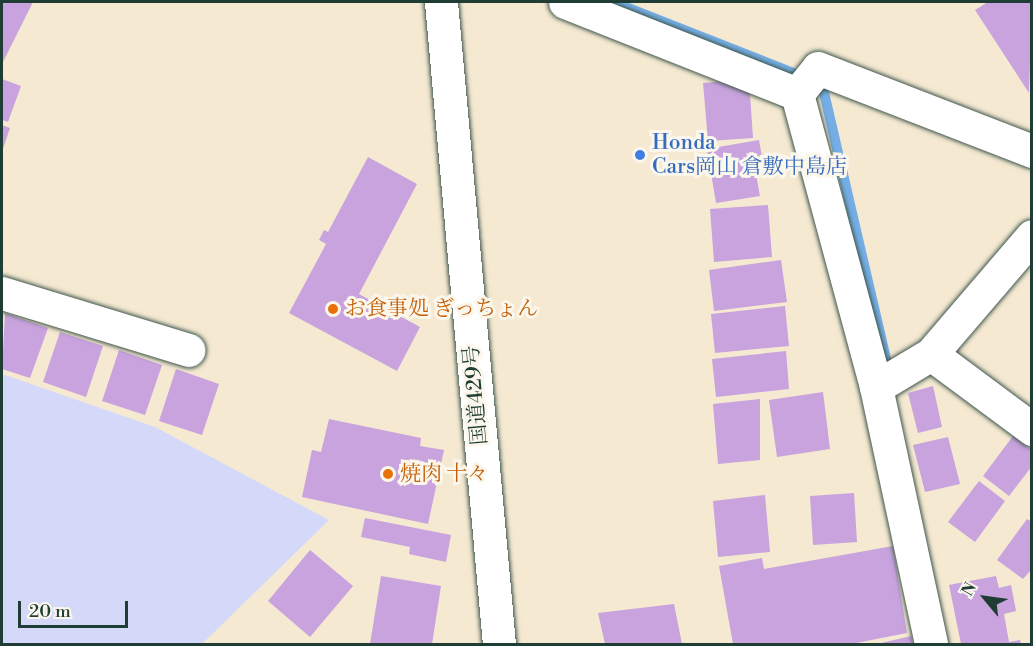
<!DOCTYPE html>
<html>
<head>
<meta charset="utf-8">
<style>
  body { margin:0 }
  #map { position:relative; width:1033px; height:646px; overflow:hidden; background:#f5e9d2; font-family:"Libre Bodoni","Noto Serif JP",serif }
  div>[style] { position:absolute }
  .built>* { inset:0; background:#d4d8f9 }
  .stream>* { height:10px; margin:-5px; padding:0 5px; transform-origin:5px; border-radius:5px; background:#75aee5 }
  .building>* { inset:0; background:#c8a3dd }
  .roads { filter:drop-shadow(0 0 2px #3f574c) drop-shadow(0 0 2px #3f574c) }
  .minor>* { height:33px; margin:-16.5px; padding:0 16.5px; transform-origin:16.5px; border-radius:16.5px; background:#fff }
  .trunk>* { height:33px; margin:-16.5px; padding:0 16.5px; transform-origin:16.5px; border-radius:16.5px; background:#fff }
  .dots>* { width:16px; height:16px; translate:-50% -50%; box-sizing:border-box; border:3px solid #fbf7ec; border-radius:50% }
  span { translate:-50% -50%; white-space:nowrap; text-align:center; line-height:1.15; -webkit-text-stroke:6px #fbf7ec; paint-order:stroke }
  .shop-label { font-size:21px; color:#366cbe }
  .left { translate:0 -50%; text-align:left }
  .food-label { font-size:21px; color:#c56008 }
  .street-label { font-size:21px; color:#1f3d34 }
  .frame { position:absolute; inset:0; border:3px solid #1f3d34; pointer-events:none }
  .north { position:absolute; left:955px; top:568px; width:60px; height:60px; -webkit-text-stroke:4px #fbf7ec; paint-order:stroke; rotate:299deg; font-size:16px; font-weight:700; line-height:24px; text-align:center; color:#1f3d34 }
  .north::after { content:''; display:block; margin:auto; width:21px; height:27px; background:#1f3d34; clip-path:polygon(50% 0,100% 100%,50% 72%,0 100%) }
  .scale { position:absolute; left:18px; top:601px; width:110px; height:27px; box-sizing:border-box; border:3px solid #1f3d34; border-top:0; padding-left:8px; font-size:18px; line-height:21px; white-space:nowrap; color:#1f3d34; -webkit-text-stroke:4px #fbf7ec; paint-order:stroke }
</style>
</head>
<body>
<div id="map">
  <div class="built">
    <i style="clip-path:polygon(2px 374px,155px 427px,329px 520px,202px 644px,2px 644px)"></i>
  </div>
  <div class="stream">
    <i style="left:613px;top:2px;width:207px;rotate:21.5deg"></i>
    <i style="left:822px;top:84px;width:300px;rotate:76.9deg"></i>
  </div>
  <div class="building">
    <i style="clip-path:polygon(2px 2px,33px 2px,2px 64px)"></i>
    <i style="clip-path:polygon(988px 2px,1032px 2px,1029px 93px,975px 10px)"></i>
    <i style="clip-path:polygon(2px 79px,21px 86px,8px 122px,2px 120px)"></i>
    <i style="clip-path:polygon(749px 79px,753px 138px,708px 141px,703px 83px)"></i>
    <i style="clip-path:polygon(2px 125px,10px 128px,2px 152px)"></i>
    <i style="clip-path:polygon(759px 140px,764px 168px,755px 169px,760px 196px,716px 203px,707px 149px)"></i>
    <i style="clip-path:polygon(368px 157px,417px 184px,359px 294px,420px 327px,397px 371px,289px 313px,326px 244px,319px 240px,324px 230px,328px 232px)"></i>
    <i style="clip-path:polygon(768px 205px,772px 257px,714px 262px,710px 209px)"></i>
    <i style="clip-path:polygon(781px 260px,787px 302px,714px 311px,709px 270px)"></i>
    <i style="clip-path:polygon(785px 306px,789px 346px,715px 353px,711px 314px)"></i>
    <i style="clip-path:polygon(5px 313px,48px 328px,30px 378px,2px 369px)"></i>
    <i style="clip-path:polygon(60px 332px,103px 346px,86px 397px,43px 382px)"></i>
    <i style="clip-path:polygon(119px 350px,162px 365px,145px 415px,102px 401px)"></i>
    <i style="clip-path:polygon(786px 351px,789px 389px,716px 397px,712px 359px)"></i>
    <i style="clip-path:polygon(176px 369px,219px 384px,202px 435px,159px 421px)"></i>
    <i style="clip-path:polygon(933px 386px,942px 427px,918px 433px,908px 393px)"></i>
    <i style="clip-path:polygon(823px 392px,830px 449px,777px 457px,769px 400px)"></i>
    <i style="clip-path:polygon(760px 399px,760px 460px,718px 464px,713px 404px)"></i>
    <i style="clip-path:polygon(329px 419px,421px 438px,420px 446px,444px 450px,428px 524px,302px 497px,312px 450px,321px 452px)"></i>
    <i style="clip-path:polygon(1013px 436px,1032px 450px,1032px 466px,1009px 496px,983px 476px)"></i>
    <i style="clip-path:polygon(948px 437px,960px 484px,925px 492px,913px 445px)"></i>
    <i style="clip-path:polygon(979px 481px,1005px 501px,975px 542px,948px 522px)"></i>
    <i style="clip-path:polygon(854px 493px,857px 542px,813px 545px,810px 496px)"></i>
    <i style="clip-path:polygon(765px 495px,770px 552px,718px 557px,713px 501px)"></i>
    <i style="clip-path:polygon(365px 518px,451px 535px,446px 562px,409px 554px,410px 547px,361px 537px)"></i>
    <i style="clip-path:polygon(1027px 519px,1032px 522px,1032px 569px,1023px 579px,997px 560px)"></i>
    <i style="clip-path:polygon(893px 546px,907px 633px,851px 644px,733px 644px,719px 566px,762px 558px,764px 569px)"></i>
    <i style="clip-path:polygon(310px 550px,353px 586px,310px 637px,268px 601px)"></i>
    <i style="clip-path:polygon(381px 576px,441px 586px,432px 644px,370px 644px)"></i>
    <i style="clip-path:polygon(996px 576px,999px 588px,1011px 585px,1016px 611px,1004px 614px,1009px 642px,1020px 640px,1021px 644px,961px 644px,949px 585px)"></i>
    <i style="clip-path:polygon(674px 604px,682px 644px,605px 644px,598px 613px)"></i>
    <i style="clip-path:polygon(911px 636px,913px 644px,877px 644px)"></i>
  </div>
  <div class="roads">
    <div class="minor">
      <i style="left:565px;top:2px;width:250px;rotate:21.6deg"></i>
      <i style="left:797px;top:94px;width:303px;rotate:74.9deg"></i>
      <i style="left:876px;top:387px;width:263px;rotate:77.9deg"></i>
      <i style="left:797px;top:94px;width:33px;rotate:-51deg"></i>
      <i style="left:818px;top:68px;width:230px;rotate:21.2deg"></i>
      <i style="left:2px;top:293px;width:195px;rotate:17deg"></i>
      <i style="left:931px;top:354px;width:126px;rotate:36.6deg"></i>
      <i style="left:876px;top:387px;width:64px;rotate:-31deg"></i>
      <i style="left:931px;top:354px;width:155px;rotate:-49.4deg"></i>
    </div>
    <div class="trunk">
      <i style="left:441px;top:2px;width:645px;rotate:84.84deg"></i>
    </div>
  </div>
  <div class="dots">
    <i style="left:640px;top:155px;background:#3f7fe0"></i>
    <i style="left:333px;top:309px;background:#e8710a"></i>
    <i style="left:388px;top:474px;background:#e8710a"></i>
  </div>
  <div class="shop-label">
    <span class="left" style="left:652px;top:155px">Honda<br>Cars岡山 倉敷中島店</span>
  </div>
  <div class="food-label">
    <span class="left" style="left:345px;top:309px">お食事処 ぎっちょん</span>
    <span class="left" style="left:400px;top:474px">焼肉 十々</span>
  </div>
  <div class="street-label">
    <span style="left:476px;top:395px;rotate:-95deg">国道429号</span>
  </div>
  <div class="frame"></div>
  <div class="north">N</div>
  <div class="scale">20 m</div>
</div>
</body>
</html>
